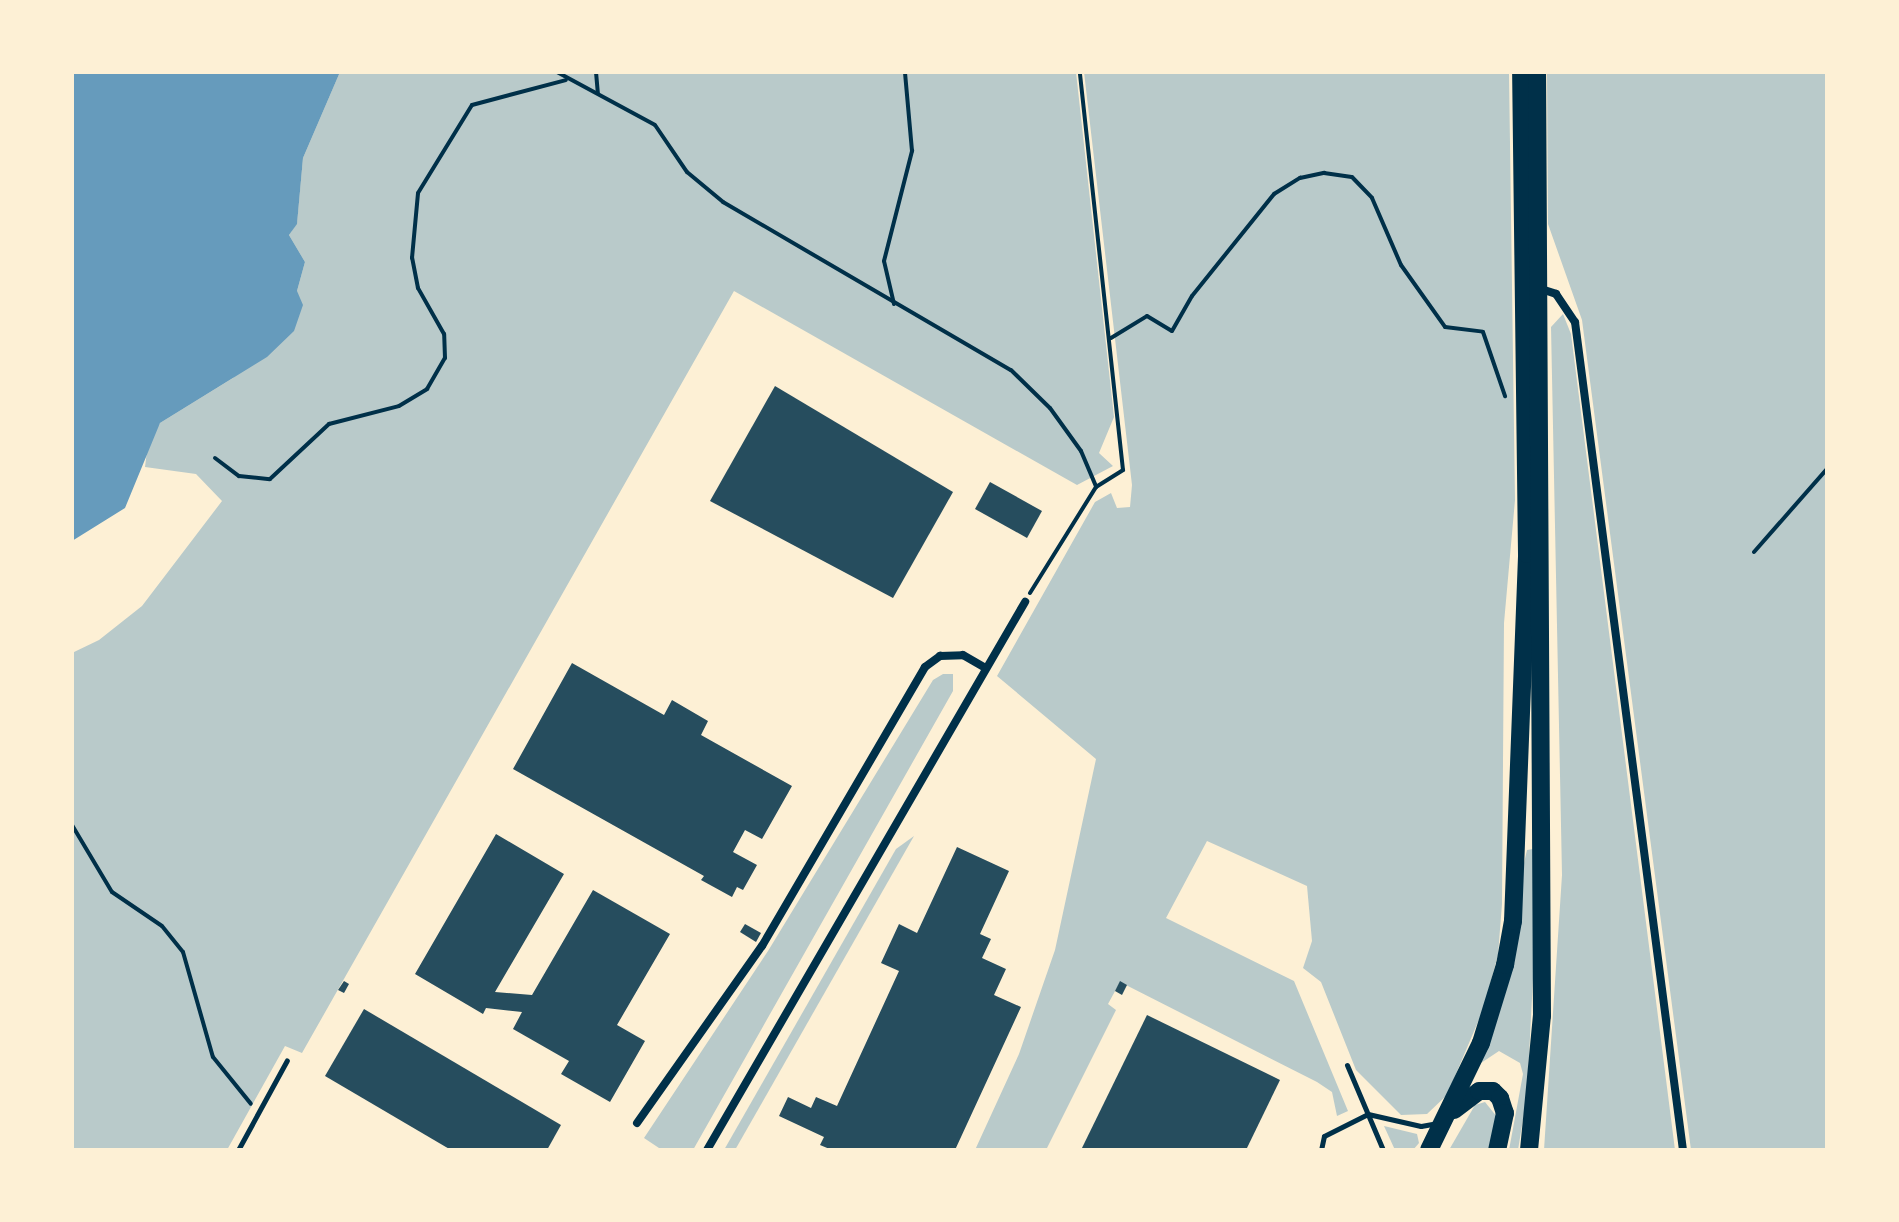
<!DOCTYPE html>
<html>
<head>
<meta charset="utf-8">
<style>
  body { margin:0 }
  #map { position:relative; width:1899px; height:1222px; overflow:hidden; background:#fdf0d5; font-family:Rubik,sans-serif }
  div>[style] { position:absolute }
  .green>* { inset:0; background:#b9caca }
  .water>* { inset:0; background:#669bbc }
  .building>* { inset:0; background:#264d5e }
  .path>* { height:4px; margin:-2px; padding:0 2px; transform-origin:2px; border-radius:2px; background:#003049 }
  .service>* { height:5px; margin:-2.5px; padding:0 2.5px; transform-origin:2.5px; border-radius:2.5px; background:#003049 }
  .minor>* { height:8px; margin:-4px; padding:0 4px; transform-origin:4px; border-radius:4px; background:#003049 }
  .primary>* { height:18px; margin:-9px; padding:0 9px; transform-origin:9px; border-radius:9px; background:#003049 }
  span { translate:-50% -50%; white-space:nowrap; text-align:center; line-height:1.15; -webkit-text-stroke:6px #fdf0d5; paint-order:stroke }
  .frame { position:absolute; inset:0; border:74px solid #fdf0d5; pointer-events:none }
</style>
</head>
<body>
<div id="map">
  <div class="green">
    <i style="clip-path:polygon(340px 72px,1076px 72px,1114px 417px,1099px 453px,1113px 466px,1077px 485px,734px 291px,302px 1053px,285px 1046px,227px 1150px,72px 1150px,72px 653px,99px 640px,142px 606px,222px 501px,196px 474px,145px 467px,148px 443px,160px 423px,233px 378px,297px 291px,305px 262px,289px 235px,297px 223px,303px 158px)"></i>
    <i style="clip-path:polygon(1084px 72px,1509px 72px,1515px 500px,1504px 623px,1502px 904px,1498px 955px,1483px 1010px,1447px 1095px,1427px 1114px,1401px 1115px,1356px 1070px,1321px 982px,1303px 968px,1312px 941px,1307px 886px,1207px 841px,1166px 918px,1294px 981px,1348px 1111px,1337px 1116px,1332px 1092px,1317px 1082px,1120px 982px,1108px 1004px,1116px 1010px,1046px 1150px,975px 1150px,1019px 1054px,1055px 950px,1096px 759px,997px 676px,1095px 502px,1111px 493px,1117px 508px,1130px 507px,1132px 485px)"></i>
    <i style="clip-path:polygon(1547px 72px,1827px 72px,1827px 1150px,1691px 1150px,1582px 320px,1548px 224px)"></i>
    <i style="clip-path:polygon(1563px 314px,1571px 334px,1675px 1150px,1544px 1150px,1562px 875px,1551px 327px)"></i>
    <i style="clip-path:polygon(943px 674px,953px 674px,953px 691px,693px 1150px,662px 1150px,644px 1138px,768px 951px,933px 680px)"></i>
    <i style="clip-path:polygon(914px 836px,735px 1150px,724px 1150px,896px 849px)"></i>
    <i style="clip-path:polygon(1533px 849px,1535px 940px,1527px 1095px,1518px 1150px,1509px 1150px,1523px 1074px,1520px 1063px,1499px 1051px,1481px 1063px,1513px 967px,1524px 863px,1527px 850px)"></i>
    <i style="clip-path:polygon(1485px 1102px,1497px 1117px,1488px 1150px,1449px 1150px,1475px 1105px)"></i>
    <i style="clip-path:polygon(1384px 1126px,1417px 1134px,1419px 1143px,1413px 1150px,1395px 1150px)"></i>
  </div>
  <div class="water">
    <i style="clip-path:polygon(72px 72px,340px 72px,303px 158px,297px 224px,289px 235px,305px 262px,297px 291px,303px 305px,294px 331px,267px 357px,160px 423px,125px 508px,72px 541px)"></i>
  </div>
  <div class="building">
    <i style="clip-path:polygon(775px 386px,953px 492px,893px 598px,710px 501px)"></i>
    <i style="clip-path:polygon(990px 482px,1042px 511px,1027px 538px,975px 509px)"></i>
    <i style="clip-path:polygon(572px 663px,664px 715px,672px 700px,708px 721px,701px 735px,792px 786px,762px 839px,745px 830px,733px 852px,757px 865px,743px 890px,737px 887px,732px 897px,701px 880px,704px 876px,513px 769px)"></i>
    <i style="clip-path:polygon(496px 834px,564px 874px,495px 992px,532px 995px,593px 890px,670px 934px,617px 1025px,645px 1041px,610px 1102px,561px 1074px,569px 1061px,513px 1029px,522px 1012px,486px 1008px,483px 1014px,415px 974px)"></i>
    <i style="clip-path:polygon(957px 847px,1009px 871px,980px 934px,991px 939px,982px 958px,1006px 969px,994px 995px,1021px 1007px,955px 1150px,832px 1150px,820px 1145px,824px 1137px,779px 1116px,788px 1097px,811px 1108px,816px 1097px,837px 1106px,899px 971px,881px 963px,899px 924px,917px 933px)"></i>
    <i style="clip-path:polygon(745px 924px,761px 933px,756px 942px,740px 932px)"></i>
    <i style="clip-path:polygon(344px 981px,349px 984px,344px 993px,338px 990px)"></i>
    <i style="clip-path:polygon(1120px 981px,1127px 985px,1122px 995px,1115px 991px)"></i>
    <i style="clip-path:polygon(364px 1009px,561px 1125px,547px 1150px,451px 1150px,325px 1076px)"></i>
    <i style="clip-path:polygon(1147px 1015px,1280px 1080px,1246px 1150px,1081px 1150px)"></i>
  </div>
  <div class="path">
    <i style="left:557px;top:72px;width:111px;rotate:28.4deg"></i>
    <i style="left:655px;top:125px;width:57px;rotate:55.8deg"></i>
    <i style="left:687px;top:172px;width:47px;rotate:39.8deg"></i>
    <i style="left:723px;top:202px;width:333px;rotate:30.3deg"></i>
    <i style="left:1011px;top:370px;width:54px;rotate:44.3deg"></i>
    <i style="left:1050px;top:408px;width:53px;rotate:54.2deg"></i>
    <i style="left:1081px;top:451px;width:39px;rotate:67deg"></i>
    <i style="left:596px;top:72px;width:21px;rotate:85deg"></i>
    <i style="left:894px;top:304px;width:44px;rotate:-103.1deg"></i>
    <i style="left:884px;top:261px;width:114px;rotate:-75.7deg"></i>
    <i style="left:912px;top:151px;width:79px;rotate:-95.1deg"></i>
    <i style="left:1111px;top:338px;width:42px;rotate:-31.4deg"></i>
    <i style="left:1147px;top:316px;width:29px;rotate:31deg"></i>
    <i style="left:1172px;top:331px;width:40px;rotate:-60.3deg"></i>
    <i style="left:1192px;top:296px;width:131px;rotate:-51.2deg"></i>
    <i style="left:1274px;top:194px;width:31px;rotate:-32deg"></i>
    <i style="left:1300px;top:178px;width:25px;rotate:-12deg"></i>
    <i style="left:1324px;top:173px;width:28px;rotate:8deg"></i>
    <i style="left:1352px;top:177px;width:29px;rotate:46deg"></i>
    <i style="left:1372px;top:198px;width:73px;rotate:66.6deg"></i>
    <i style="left:1401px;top:265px;width:76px;rotate:54.6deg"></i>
    <i style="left:1445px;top:327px;width:38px;rotate:7deg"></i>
    <i style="left:1483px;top:332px;width:68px;rotate:71deg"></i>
    <i style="left:215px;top:458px;width:30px;rotate:37deg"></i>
    <i style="left:239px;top:476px;width:31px;rotate:6deg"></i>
    <i style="left:270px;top:479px;width:81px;rotate:-43deg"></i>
    <i style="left:329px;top:424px;width:72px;rotate:-14.4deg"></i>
    <i style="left:399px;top:406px;width:33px;rotate:-31deg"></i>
    <i style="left:427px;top:389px;width:36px;rotate:-60deg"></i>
    <i style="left:445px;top:358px;width:24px;rotate:-92deg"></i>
    <i style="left:444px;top:334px;width:53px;rotate:-119.5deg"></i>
    <i style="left:418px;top:288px;width:31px;rotate:-101deg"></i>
    <i style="left:412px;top:258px;width:65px;rotate:-84.7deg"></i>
    <i style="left:418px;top:193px;width:103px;rotate:-58.5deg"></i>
    <i style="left:472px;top:105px;width:97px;rotate:-14.9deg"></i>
    <i style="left:1754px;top:552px;width:111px;rotate:-48.7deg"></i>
    <i style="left:1030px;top:593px;width:125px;rotate:-58.1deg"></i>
    <i style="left:1096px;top:487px;width:32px;rotate:-32deg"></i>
    <i style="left:1123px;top:470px;width:400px;rotate:-96.2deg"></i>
    <i style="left:72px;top:825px;width:78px;rotate:59.2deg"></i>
    <i style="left:112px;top:892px;width:60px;rotate:34.2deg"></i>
    <i style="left:162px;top:926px;width:33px;rotate:51deg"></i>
    <i style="left:183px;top:952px;width:109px;rotate:74.1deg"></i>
    <i style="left:213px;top:1057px;width:60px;rotate:51deg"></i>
  </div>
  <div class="service">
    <i style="left:1347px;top:1065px;width:92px;rotate:67deg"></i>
    <i style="left:238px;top:1150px;width:102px;rotate:-61.4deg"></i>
    <i style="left:1321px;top:1150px;width:14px;rotate:-78deg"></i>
    <i style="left:1324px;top:1136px;width:49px;rotate:-26.6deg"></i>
    <i style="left:1368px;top:1114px;width:54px;rotate:12.8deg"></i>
    <i style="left:1421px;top:1126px;width:17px;rotate:-10deg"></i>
  </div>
  <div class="minor">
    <i style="left:1538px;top:288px;width:19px;rotate:18deg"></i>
    <i style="left:1556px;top:294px;width:34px;rotate:56deg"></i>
    <i style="left:1575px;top:322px;width:835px;rotate:82.57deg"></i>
    <i style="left:637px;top:1123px;width:217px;rotate:-54.8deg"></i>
    <i style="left:762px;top:946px;width:323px;rotate:-59.7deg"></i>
    <i style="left:925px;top:667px;width:19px;rotate:-36deg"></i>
    <i style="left:940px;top:656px;width:23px;rotate:-2deg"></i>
    <i style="left:963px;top:655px;width:24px;rotate:30deg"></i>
    <i style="left:707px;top:1150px;width:634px;rotate:-59.87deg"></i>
  </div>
  <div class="primary">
    <i style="left:1454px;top:1110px;width:31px;rotate:-37deg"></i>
    <i style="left:1479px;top:1091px;width:14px"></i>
    <i style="left:1493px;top:1091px;width:10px;rotate:45deg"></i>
    <i style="left:1500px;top:1098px;width:16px;rotate:72deg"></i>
    <i style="left:1505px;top:1113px;width:38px;rotate:102deg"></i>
    <i style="left:1429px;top:1150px;width:119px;rotate:-64.1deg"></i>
    <i style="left:1481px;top:1043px;width:82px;rotate:-72.9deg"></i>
    <i style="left:1505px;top:965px;width:45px;rotate:-79.7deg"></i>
    <i style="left:1513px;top:921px;width:367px;rotate:-87.8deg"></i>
    <i style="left:1527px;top:554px;width:482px;rotate:-90.7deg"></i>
    <i style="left:1529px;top:1150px;width:135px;rotate:-84.5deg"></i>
    <i style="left:1542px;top:1016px;width:944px;rotate:-90.3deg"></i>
  </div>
  <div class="frame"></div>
</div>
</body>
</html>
